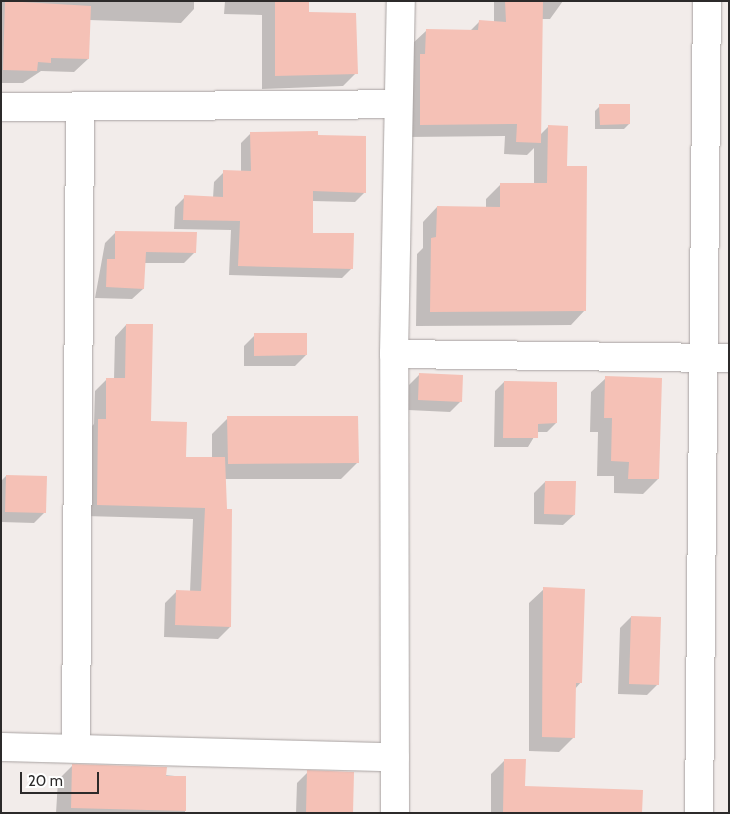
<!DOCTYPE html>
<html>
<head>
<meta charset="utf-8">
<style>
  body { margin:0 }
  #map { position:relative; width:730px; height:814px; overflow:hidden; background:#f2ecea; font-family:Cabin,sans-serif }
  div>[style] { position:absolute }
  .shadow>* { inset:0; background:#0003 }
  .building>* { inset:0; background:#f5c1b6 }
  .roads { filter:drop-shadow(0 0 1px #a8a2a1) drop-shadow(0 0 1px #a8a2a1) }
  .minor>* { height:28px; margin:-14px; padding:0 14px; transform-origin:14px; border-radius:14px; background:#fff }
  span { translate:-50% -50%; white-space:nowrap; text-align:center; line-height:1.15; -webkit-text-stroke:4px #fff; paint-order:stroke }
  .frame { position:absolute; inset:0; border:2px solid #2c2a2a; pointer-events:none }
  .scale { position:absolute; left:20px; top:772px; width:79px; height:22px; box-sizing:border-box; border:2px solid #2c2a2a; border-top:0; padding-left:6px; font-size:15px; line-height:18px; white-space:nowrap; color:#2c2a2a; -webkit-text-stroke:4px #fff; paint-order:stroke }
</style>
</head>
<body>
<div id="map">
  <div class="shadow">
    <i style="clip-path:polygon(1px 1px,194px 1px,194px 9px,181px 23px,89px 20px,88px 59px,74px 72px,41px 71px,23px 83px,1px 83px)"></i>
    <i style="clip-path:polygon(225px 1px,308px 1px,308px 14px,356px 73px,343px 86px,262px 89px,262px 15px,224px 14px)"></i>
    <i style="clip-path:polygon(494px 1px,563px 1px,550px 19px,542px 19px,540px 135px,548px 127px,566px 167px,585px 310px,571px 325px,416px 326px,417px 254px,423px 248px,423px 222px,437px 207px,486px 208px,486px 199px,501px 184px,534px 184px,534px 148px,527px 155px,504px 154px,505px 136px,408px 137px,413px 43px,426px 31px,470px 31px,480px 21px,494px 23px)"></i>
    <i style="clip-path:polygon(600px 106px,629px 124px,624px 129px,595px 129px,595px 111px)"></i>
    <i style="clip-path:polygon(251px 133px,365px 192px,355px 202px,312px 201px,311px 234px,352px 268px,342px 278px,229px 275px,231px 230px,174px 229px,175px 207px,185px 197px,213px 198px,214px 182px,224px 172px,241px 172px,241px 143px)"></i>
    <i style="clip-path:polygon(116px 232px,195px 252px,184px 263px,144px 263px,143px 289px,132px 299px,95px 298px,105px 243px)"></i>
    <i style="clip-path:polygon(126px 325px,150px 422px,185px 459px,212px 458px,212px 434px,228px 418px,357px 463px,341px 479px,225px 479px,230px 627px,218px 639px,164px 637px,165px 603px,177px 591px,190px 592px,193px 519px,85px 516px,86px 432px,94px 424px,95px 391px,107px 379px,114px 379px,115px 337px)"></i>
    <i style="clip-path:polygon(255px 335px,306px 355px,295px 366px,244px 366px,244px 346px)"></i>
    <i style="clip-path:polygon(420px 374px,461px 401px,450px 412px,408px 410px,409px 385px)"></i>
    <i style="clip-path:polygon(606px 378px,658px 479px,643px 494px,614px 493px,614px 476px,597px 476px,598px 432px,590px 432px,591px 392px)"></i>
    <i style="clip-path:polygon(504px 382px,556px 423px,547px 432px,537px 432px,528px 447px,494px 447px,495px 391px)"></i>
    <i style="clip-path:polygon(6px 476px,45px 512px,34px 523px,1px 522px,1px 481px)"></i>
    <i style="clip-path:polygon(545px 482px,574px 515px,563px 525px,534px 524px,534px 493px)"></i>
    <i style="clip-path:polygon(544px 589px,581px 682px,575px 689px,574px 737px,559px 752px,529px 751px,529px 603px)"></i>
    <i style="clip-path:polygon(631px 617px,658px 684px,647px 695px,618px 694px,620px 628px)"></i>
    <i style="clip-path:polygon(504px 761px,524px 787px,641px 813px,491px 813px,491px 774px)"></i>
    <i style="clip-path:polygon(72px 766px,185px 777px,185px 813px,56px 813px,58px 780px)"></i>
    <i style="clip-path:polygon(308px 772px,352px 813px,296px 813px,297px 783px)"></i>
  </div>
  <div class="building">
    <i style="clip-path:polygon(5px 1px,91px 6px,89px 59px,51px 58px,51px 63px,38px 62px,37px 71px,3px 70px)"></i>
    <i style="clip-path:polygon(275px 1px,309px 1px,309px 12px,356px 13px,358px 74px,275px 76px)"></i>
    <i style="clip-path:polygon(505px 1px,543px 1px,541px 143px,516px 142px,517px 124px,420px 125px,420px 54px,425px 54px,426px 29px,478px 30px,479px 20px,506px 22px)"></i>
    <i style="clip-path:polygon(599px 104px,630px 104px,630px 124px,600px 125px)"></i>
    <i style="clip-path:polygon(548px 125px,568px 126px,567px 166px,587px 166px,586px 311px,430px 312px,431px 238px,436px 237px,437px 206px,500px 207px,500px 183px,547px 183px)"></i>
    <i style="clip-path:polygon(318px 131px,318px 135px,366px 136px,366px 193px,313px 191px,313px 233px,354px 233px,353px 269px,238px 266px,240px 221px,183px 220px,184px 195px,223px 197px,223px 170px,251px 171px,250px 132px)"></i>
    <i style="clip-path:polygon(115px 231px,197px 232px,196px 253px,146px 252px,144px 289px,106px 287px,107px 259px,115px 259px)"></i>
    <i style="clip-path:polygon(126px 324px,153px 324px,151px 421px,187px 422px,186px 457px,225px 457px,227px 509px,232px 509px,231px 627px,175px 625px,176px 590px,201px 591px,205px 508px,97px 505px,98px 419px,106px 419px,106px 378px,125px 378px)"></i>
    <i style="clip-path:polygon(254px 333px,307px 333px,307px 355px,254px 356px)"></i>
    <i style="clip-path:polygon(419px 373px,463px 375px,462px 402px,418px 400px)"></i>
    <i style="clip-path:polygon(605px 376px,662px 378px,659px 479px,628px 479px,629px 462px,611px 461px,612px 418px,604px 418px)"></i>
    <i style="clip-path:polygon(504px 381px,557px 382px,557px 423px,538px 424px,538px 438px,503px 438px)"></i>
    <i style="clip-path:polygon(227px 416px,358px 416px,359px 463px,228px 464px)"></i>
    <i style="clip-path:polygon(6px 475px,47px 476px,46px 513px,5px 512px)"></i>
    <i style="clip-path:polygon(545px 481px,576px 481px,575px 515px,544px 514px)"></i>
    <i style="clip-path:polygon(543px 587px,585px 589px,582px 683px,576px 683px,575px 738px,542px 737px)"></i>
    <i style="clip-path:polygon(631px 616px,661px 617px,659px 685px,629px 684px)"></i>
    <i style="clip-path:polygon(504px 759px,526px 759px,525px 786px,643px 790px,642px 813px,503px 813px)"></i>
    <i style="clip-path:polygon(72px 764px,167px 767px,166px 776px,186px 776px,186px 811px,71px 808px)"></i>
    <i style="clip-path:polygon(307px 770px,354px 772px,353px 813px,306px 813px)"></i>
  </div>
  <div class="roads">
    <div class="minor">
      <i style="left:1px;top:107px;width:397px;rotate:-0.4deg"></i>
      <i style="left:394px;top:354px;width:335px;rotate:0.7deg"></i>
      <i style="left:1px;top:747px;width:394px;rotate:1.5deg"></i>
      <i style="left:76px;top:747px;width:641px;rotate:-89.64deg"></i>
      <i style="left:395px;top:813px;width:459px;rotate:-90.1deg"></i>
      <i style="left:394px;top:354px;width:353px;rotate:-88.9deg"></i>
      <i style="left:699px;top:813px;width:812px;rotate:-89.44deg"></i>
    </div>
  </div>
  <div class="frame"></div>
  <div class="scale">20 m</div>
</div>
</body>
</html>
